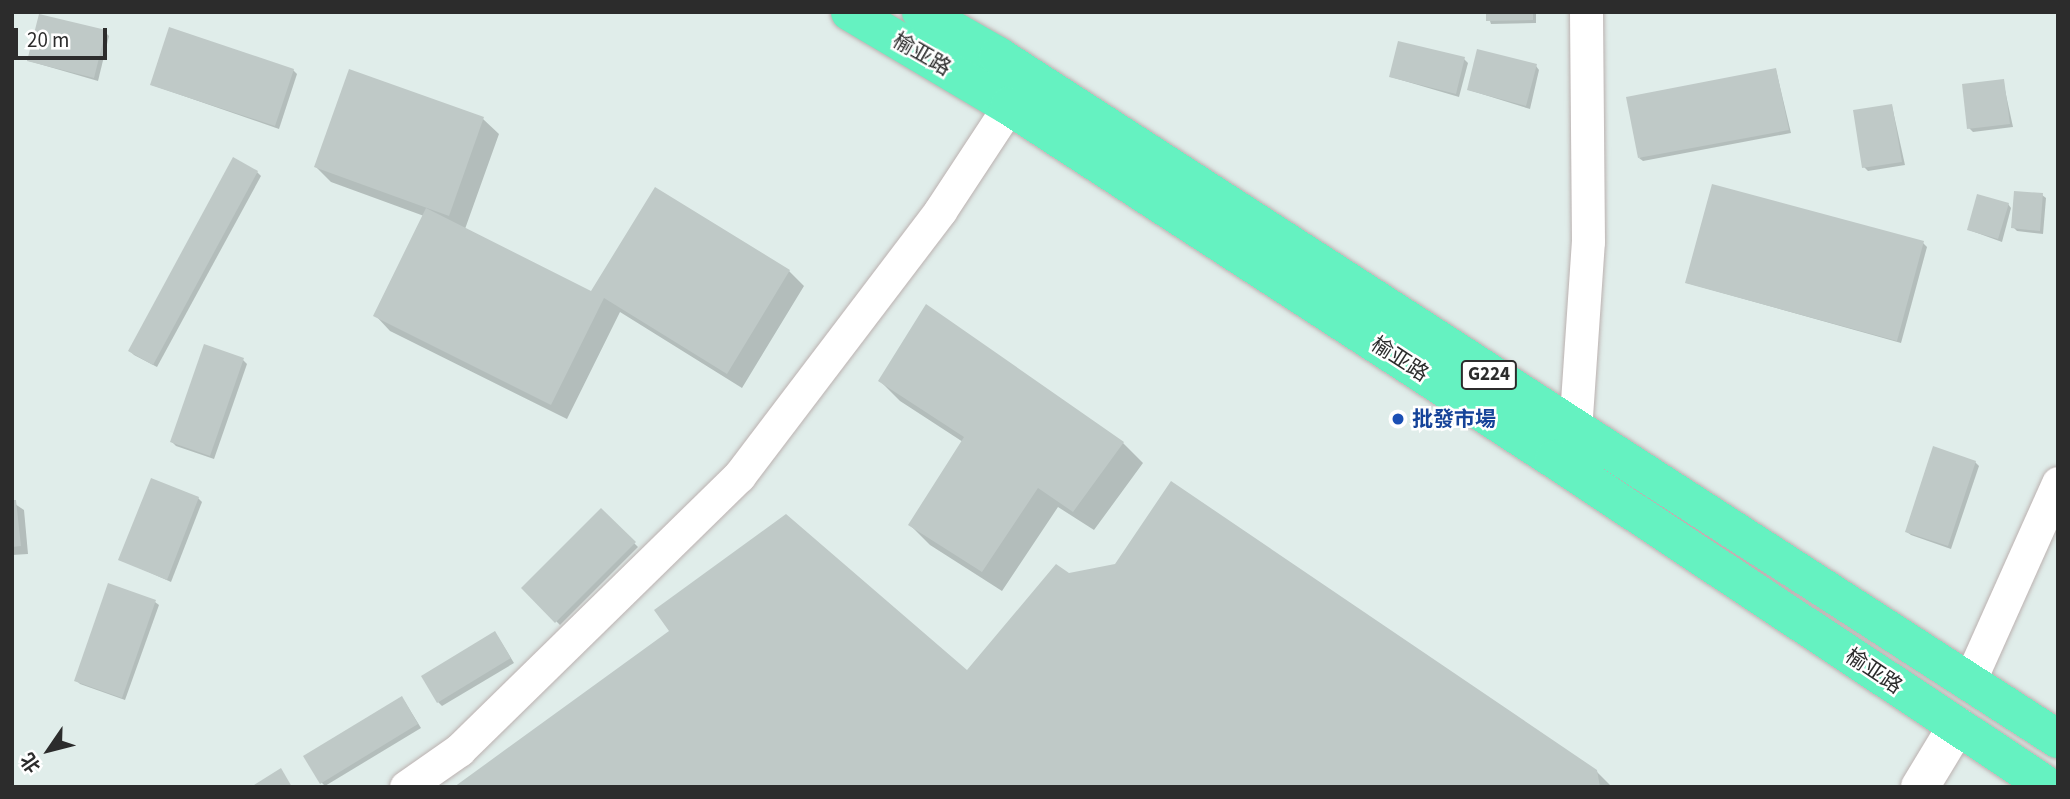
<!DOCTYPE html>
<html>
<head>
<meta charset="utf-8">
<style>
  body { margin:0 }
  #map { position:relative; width:2070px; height:799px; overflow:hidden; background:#e0edea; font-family:"Source Sans 3","Noto Sans SC",sans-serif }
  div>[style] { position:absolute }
  .shadow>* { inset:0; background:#0003 }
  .building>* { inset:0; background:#bfc9c7 }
  .roads { filter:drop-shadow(0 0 2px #bbb1b0) drop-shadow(0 0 2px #bbb1b0) }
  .street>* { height:33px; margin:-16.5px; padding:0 16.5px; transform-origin:16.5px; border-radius:16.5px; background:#fff }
  .secondary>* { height:38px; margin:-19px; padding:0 19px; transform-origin:19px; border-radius:19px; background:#fff }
  .highway>* { height:38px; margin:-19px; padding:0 19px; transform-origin:19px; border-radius:19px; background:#65f2c1 }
  .dots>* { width:19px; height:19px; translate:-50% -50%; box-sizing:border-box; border:4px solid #fff; border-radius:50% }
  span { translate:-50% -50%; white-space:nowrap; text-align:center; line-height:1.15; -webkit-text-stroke:5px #fff; paint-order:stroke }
  .shield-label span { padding:2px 5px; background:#fff; border:2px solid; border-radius:5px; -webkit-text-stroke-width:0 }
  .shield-label { font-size:19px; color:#2c2c2c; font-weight:700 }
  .street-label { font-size:21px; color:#2c2c2c }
  .transit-label { font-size:21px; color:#164399; font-weight:700 }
  .left { translate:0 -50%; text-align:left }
  .frame { position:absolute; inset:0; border:14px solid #2c2c2c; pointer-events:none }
  .north { position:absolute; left:14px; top:715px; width:70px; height:70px; -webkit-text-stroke:5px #fff; paint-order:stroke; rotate:235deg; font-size:19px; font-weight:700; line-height:28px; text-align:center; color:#2c2c2c }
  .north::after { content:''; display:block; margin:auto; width:24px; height:32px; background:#2c2c2c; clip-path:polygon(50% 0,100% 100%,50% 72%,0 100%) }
  .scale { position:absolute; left:14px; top:28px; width:93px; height:32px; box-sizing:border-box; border:4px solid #2c2c2c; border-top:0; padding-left:9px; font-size:21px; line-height:24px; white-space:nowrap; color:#2c2c2c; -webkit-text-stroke:5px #fff; paint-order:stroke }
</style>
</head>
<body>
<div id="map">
  <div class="shadow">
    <i style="clip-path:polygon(1487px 12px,1536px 12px,1536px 23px,1491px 24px)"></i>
    <i style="clip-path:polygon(105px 32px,109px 36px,98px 81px,29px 61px)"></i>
    <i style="clip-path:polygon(1464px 59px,1468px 63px,1459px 97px,1391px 77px)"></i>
    <i style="clip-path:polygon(1536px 66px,1539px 70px,1530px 109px,1469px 90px)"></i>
    <i style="clip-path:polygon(293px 70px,297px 74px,279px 129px,152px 85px)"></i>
    <i style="clip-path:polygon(1776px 70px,1791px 133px,1643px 161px,1639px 158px)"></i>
    <i style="clip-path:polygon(2003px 81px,2013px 127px,1973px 132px,1969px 128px)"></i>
    <i style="clip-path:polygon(1892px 106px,1905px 165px,1868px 171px,1864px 167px)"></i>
    <i style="clip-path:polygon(483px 119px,499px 134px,465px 229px,592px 294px,789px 271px,804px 286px,742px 388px,620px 312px,567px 419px,390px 331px,375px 315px,424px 216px,331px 182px,316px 167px)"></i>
    <i style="clip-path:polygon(257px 172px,261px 176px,157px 367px,134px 355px,130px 351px)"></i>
    <i style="clip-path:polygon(2042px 195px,2046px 198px,2043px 234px,2017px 231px,2013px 227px)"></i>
    <i style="clip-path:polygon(2008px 204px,2011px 208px,2002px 242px,1969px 230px)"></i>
    <i style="clip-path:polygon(1923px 243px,1927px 247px,1901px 343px,1687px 283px)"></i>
    <i style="clip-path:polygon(243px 360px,247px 364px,214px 459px,176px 446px,172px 442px)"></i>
    <i style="clip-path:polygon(880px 381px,1123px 443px,1143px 463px,1094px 530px,1058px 507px,1002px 591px,930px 545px,910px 525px,963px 442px,900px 401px)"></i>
    <i style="clip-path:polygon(1975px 462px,1979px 466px,1951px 549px,1911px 535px,1907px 532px)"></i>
    <i style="clip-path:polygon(198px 498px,202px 502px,171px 582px,120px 559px)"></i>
    <i style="clip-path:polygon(12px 502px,24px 510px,28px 554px,12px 555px)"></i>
    <i style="clip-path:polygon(601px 510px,638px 547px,560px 625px,523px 588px)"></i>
    <i style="clip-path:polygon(1069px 575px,1596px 771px,1612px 787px,457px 787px,967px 672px)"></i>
    <i style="clip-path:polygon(155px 602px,159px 605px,125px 700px,80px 684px,76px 680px)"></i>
    <i style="clip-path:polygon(498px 637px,514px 663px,442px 706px,438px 702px)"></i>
    <i style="clip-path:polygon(405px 702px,421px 728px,325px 786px,321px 782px)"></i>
  </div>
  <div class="building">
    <i style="clip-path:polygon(1486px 12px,1533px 12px,1533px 20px,1486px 21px)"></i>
    <i style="clip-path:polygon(39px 14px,106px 30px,94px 78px,27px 61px)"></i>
    <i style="clip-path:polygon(169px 27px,294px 69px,275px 126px,150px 85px)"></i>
    <i style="clip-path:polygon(1398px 41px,1465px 57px,1456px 94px,1389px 77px)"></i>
    <i style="clip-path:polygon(1477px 49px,1537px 64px,1526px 106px,1467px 90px)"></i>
    <i style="clip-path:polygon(1776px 68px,1789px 130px,1638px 158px,1626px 97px)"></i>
    <i style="clip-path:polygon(349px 69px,484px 117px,449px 216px,314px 167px)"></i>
    <i style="clip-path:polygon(2004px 79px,2010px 124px,1967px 129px,1962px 84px)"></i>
    <i style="clip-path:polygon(1892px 104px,1902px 162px,1862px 168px,1853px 110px)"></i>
    <i style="clip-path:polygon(233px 157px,258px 171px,153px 365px,128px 351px)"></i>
    <i style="clip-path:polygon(1712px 184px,1924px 241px,1897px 341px,1685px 283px)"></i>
    <i style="clip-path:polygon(655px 187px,790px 270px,727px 374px,604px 298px,551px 405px,373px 316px,426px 208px,591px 291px)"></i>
    <i style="clip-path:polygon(2014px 191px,2043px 193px,2040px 231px,2011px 228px)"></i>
    <i style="clip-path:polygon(1977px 194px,2009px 203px,1998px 239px,1967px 230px)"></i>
    <i style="clip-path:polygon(926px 304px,1124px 442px,1073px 512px,1038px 488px,982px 572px,908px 525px,964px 437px,878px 381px)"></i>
    <i style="clip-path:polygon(204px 344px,244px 358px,210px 456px,170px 442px)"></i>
    <i style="clip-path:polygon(1933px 446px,1976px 461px,1948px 546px,1905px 532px)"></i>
    <i style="clip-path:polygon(151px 478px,199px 497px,167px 580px,118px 560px)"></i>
    <i style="clip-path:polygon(1171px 481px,1597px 770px,1600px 787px,454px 787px,669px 631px,654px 610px,786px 514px,967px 670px,1056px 564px,1069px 573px,1115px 564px)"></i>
    <i style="clip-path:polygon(12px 500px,16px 500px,21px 546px,12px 547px)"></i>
    <i style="clip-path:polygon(601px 508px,636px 542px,555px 623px,521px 588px)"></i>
    <i style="clip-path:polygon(108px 583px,156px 600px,122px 698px,74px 681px)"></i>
    <i style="clip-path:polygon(495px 631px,511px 658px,437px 703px,421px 676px)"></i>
    <i style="clip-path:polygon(402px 696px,418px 724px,320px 784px,303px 756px)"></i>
    <i style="clip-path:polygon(281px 768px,292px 787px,251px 787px)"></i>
  </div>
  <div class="roads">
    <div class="street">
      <i style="left:1575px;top:431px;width:189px;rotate:-86.1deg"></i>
      <i style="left:1588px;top:242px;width:230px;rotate:-90.5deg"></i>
      <i style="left:1969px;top:682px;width:218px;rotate:-65.9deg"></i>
      <i style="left:406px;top:787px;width:65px;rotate:-34.9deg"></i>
      <i style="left:459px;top:750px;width:392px;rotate:-44.4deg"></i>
      <i style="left:739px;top:476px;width:333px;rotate:-52.8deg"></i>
      <i style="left:940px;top:211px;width:126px;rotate:-56.7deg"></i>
    </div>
    <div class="secondary">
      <i style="left:1920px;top:787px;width:71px;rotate:-58.8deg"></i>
    </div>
    <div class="highway">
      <i style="left:850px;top:12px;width:185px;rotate:30.6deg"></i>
      <i style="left:1009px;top:106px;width:649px;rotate:32.93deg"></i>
      <i style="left:1554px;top:459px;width:594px;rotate:33.53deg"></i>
      <i style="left:921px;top:12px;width:89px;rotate:29.7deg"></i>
      <i style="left:998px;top:56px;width:1261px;rotate:32.8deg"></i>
    </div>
  </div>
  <div class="dots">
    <i style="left:1398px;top:419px;background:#1a4fb4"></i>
  </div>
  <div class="shield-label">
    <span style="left:1489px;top:375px">G224</span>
  </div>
  <div class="street-label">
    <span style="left:922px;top:54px;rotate:30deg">榆亚路</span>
    <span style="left:1400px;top:359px;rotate:33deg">榆亚路</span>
    <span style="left:1874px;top:671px;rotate:34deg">榆亚路</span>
  </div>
  <div class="transit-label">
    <span class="left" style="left:1412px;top:419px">批發市場</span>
  </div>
  <div class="frame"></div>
  <div class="north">北</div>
  <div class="scale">20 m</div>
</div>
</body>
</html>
